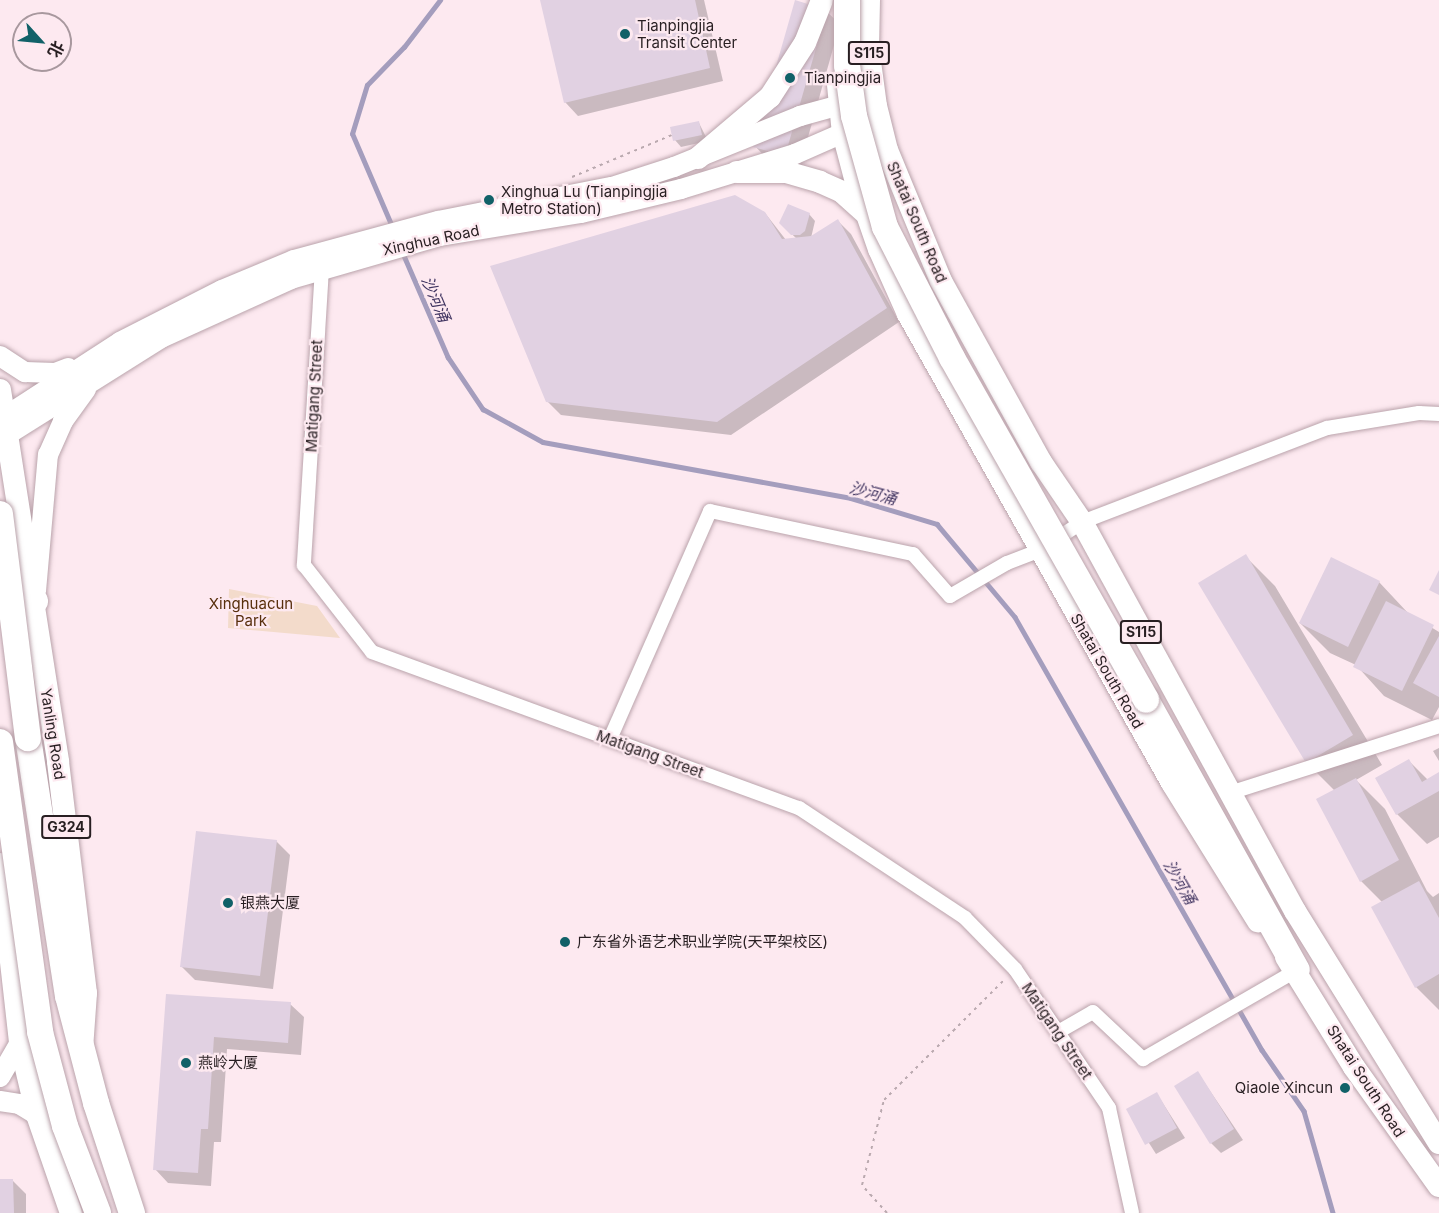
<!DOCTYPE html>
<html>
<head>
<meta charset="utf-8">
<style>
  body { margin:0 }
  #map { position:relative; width:1439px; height:1213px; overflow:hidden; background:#fde9f0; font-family:Inter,"Noto Sans SC",sans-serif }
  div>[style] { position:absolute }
  .green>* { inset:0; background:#f3dbcb }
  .shadow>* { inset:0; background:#0003 }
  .stream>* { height:4.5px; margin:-2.25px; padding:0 2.25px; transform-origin:2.25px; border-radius:2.25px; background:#a49dbd }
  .building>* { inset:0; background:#e1d1e2 }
  .path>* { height:2px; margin-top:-1px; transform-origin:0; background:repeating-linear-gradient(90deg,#baa9af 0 3px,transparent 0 7.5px) }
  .roads { filter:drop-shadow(0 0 2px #baa3ab) drop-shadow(0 0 2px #baa3ab) }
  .street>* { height:14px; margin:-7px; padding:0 7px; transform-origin:7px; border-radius:7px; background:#fff }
  .secondary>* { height:20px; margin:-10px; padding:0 10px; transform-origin:10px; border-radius:10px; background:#fff }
  .primary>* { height:22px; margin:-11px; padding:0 11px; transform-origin:11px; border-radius:11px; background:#fff }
  .highway>* { height:26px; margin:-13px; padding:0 13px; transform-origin:13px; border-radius:13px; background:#fff }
  .bridges { filter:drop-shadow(0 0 2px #baa3ab) drop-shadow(0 0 2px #baa3ab) }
  .highway-bridge>* { height:26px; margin:-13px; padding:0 13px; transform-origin:13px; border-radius:13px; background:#fff }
  .dots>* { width:16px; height:16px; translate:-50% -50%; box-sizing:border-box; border:3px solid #fde9f0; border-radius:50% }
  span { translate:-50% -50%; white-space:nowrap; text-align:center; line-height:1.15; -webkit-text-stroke:4.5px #fde9f0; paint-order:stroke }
  .shield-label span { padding:2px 4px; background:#fde9f0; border:2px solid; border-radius:4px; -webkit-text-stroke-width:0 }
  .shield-label { font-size:14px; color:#281f22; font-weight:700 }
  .poi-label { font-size:15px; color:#281f22 }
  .left { translate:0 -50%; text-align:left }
  .right { translate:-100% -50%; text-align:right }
  .street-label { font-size:15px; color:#281f22 }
  .park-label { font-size:15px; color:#582f0c }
  .water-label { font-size:16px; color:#413561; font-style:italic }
  .north { position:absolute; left:12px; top:12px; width:60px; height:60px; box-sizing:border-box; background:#fde9f0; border:2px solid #a8989e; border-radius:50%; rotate:117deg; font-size:16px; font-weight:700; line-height:24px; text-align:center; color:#281f22 }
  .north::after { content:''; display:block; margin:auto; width:21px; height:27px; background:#116168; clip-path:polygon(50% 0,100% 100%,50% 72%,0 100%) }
</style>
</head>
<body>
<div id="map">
  <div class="green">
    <i style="clip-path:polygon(229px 589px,317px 606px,340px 638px,228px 628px)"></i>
  </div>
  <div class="shadow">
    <i style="clip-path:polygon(541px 0,704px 0,723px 81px,578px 116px,565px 102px)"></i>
    <i style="clip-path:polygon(826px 11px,840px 24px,799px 169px,768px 160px,755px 146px)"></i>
    <i style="clip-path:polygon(699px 123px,708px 141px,681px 147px,675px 140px)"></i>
    <i style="clip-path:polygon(765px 213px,786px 240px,797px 239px,780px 223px,809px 214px,815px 221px,811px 238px,838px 221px,851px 234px,899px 322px,731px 435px,561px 415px,547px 401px)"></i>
    <i style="clip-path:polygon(1245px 556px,1275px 586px,1382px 765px,1356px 780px,1385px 809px,1427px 891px,1433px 897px,1439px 893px,1439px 1010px,1416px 987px,1382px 902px,1361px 881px,1335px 791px,1307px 763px)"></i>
    <i style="clip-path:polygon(1379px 582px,1408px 613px,1439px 632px,1439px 707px,1432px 720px,1384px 696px,1356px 665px,1330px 653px,1300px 623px)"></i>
    <i style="clip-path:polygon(1439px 748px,1439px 761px,1433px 751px)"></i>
    <i style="clip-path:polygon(1409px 761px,1428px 780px,1439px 774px,1439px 837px,1427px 844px,1397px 814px)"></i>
    <i style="clip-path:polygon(276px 841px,290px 855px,273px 989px,195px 980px,181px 966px)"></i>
    <i style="clip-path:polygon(167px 995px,290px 1004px,304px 1017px,301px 1055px,227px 1049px,221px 1142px,214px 1142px,211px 1186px,168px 1183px,155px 1169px)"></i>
    <i style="clip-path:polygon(1198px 1073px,1243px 1140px,1221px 1153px,1211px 1143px)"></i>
    <i style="clip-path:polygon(1157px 1094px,1185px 1138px,1156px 1154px,1128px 1110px)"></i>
    <i style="clip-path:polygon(12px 1180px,26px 1194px,26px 1213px,0 1213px,0 1181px)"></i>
  </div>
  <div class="stream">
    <i style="left:393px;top:229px;width:103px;rotate:-113.3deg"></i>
    <i style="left:352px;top:134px;width:51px;rotate:-73deg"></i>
    <i style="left:367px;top:85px;width:53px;rotate:-45.8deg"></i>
    <i style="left:404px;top:47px;width:59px;rotate:-52.5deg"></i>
    <i style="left:402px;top:251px;width:116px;rotate:66.5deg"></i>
    <i style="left:448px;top:357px;width:63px;rotate:56.1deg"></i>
    <i style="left:483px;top:409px;width:68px;rotate:28.8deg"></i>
    <i style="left:543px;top:442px;width:313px;rotate:10.3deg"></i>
    <i style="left:851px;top:498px;width:90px;rotate:16.8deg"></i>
    <i style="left:937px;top:524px;width:121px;rotate:50deg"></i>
    <i style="left:1015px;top:617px;width:498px;rotate:60.3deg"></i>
    <i style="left:1262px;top:1050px;width:74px;rotate:55.5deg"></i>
    <i style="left:1304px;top:1111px;width:106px;rotate:74.1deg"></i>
  </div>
  <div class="building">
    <i style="clip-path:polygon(540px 0,695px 0,710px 68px,564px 103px)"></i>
    <i style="clip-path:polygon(795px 0,827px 10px,785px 156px,753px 147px)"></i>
    <i style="clip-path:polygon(699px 121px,702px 135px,673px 141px,670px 127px)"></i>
    <i style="clip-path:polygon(735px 195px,765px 212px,782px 239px,811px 236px,838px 219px,887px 308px,717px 422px,546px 402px,490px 266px)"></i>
    <i style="clip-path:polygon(788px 204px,810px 213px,805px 231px,800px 235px,791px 235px,779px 223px)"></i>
    <i style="clip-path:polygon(1246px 554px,1353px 735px,1306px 763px,1198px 583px)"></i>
    <i style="clip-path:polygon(1331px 557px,1380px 581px,1348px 647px,1299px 623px)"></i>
    <i style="clip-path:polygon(1439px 570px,1439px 595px,1429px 590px)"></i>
    <i style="clip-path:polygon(1386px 601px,1434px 625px,1402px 691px,1353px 667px)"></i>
    <i style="clip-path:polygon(1439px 636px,1439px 697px,1413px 683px)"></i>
    <i style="clip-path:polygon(1409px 759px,1422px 782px,1439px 772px,1439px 791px,1396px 815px,1375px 778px)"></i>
    <i style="clip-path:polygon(1356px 778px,1399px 860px,1360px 882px,1316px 799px)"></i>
    <i style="clip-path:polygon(196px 831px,277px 840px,260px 976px,180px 967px)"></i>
    <i style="clip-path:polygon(1419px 881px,1439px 918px,1439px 974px,1415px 988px,1371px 907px)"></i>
    <i style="clip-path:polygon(166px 994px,291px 1002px,288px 1043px,214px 1037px,208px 1129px,201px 1129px,198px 1173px,153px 1170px)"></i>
    <i style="clip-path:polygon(1198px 1071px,1234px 1129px,1210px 1144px,1174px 1086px)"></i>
    <i style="clip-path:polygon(1157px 1092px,1177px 1128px,1145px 1145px,1126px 1109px)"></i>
    <i style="clip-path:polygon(0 1179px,13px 1179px,14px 1213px,0 1213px)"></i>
  </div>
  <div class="path">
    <i style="left:572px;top:177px;width:108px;rotate:-22.8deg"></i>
    <i style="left:887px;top:1213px;width:38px;rotate:-132deg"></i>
    <i style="left:862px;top:1185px;width:88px;rotate:-75.5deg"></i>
    <i style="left:884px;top:1100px;width:171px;rotate:-45deg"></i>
  </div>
  <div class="roads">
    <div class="street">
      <i style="left:322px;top:268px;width:298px;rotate:93.5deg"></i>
      <i style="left:304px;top:565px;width:110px;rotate:52deg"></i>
      <i style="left:372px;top:652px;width:455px;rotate:20.1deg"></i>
      <i style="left:799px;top:808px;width:199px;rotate:33.5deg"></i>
      <i style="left:965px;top:918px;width:71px;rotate:45.6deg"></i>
      <i style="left:1015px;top:969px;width:168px;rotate:55.9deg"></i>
      <i style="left:1109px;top:1108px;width:107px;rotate:77.6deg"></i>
      <i style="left:610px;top:739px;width:249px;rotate:-66.3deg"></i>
      <i style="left:710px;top:511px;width:208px;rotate:12deg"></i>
      <i style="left:913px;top:554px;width:56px;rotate:48.6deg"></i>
      <i style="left:950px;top:596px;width:66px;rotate:-30.1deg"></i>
      <i style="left:1007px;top:563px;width:34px;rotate:-21deg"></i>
      <i style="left:1039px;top:551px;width:52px;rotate:-34deg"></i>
      <i style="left:1082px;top:522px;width:262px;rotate:-21deg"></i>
      <i style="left:1327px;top:428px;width:93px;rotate:-9.3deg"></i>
      <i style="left:1419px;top:413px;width:20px;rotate:3deg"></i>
      <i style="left:1239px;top:790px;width:210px;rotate:-17.7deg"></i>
      <i style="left:1058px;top:1032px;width:40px;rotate:-29.7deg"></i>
      <i style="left:1093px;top:1012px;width:69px;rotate:43.2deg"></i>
      <i style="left:1143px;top:1059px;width:178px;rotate:-30deg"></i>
    </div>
    <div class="secondary">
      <i style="left:0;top:356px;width:30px;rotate:33deg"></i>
      <i style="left:25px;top:372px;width:30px;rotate:2deg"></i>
      <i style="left:55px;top:373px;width:14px;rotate:-21deg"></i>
      <i style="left:0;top:420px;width:143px;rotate:-33deg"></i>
      <i style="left:120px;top:342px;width:114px;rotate:-27deg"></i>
      <i style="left:222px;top:290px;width:78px;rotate:-22.6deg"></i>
      <i style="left:294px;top:260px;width:149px;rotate:-15.2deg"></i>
      <i style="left:438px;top:221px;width:177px;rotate:-11.1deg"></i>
      <i style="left:612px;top:187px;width:65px;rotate:-17.9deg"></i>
      <i style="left:674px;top:167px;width:136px;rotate:-22deg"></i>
      <i style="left:800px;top:116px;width:41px;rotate:-15.4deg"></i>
      <i style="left:840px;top:105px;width:15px"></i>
      <i style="left:7px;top:435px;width:182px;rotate:-32.2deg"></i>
      <i style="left:161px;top:338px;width:143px;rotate:-24.4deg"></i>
      <i style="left:291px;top:279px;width:155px;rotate:-16.1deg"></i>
      <i style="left:440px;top:236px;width:143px;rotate:-9.3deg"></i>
      <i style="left:581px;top:213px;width:103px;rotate:-13.5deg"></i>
      <i style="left:681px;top:189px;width:119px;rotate:-17.1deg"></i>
      <i style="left:795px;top:154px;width:52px;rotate:-23.6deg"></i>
      <i style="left:843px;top:133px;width:16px;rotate:-40deg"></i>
      <i style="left:36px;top:591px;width:137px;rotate:-85deg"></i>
      <i style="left:48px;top:455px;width:37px;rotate:-66deg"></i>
      <i style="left:63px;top:421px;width:39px;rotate:-54deg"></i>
      <i style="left:0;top:1077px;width:39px;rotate:-60deg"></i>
      <i style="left:0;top:1101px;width:19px;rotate:9deg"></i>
      <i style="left:19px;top:1104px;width:21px;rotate:31deg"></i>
    </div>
    <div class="primary">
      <i style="left:869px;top:0;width:47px;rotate:91.2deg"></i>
      <i style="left:868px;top:47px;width:60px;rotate:82.3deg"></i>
      <i style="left:876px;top:106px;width:45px;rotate:76deg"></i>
      <i style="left:887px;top:150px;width:142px;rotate:67.6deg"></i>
      <i style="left:941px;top:281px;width:207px;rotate:61.1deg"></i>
      <i style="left:1041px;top:462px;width:73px;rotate:55.7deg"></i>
      <i style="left:1082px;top:522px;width:443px;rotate:61.3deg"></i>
      <i style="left:1295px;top:911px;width:273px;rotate:58.2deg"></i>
      <i style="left:838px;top:85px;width:48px;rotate:84.1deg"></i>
      <i style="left:843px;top:133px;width:55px;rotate:75.2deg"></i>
      <i style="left:857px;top:186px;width:67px;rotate:70.8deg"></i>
      <i style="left:879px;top:249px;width:71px;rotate:66deg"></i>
      <i style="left:908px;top:314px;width:538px;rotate:60.62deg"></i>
      <i style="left:1172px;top:783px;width:163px;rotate:58.1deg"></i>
      <i style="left:698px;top:158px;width:94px;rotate:-40.3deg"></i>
      <i style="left:770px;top:97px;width:64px;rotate:-57.1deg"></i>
      <i style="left:805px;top:43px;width:46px;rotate:-68.4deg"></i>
      <i style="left:737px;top:172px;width:49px"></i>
      <i style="left:786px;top:172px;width:35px;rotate:16deg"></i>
      <i style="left:820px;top:182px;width:24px;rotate:24deg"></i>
      <i style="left:842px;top:192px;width:30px;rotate:42deg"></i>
      <i style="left:0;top:390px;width:376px;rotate:81.1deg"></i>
      <i style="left:58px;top:762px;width:233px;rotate:83.1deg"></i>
      <i style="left:86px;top:993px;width:56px;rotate:94.1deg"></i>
      <i style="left:0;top:864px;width:180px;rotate:83.6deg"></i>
      <i style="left:20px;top:1043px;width:74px;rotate:76.7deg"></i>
      <i style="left:37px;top:1115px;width:104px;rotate:70.9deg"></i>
      <i style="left:1286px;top:957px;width:129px;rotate:58.3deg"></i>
      <i style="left:1354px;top:1067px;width:146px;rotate:54.5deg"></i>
    </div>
    <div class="highway">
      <i style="left:0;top:593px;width:19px"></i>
      <i style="left:19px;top:593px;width:18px;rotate:27deg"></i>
      <i style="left:1146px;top:700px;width:309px;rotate:60.8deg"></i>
      <i style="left:28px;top:738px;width:261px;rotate:81.2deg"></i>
      <i style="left:68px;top:996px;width:111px;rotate:75.3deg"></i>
      <i style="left:96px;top:1103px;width:116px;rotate:71.9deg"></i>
    </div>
  </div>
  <div class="bridges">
    <div class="highway-bridge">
      <i style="left:847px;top:0;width:65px;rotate:90deg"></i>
      <i style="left:847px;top:65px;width:51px;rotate:82.2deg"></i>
      <i style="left:854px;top:116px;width:115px;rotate:74.4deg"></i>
      <i style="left:885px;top:227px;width:147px;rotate:62.9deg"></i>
      <i style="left:952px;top:358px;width:393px;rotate:60.4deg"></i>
      <i style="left:0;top:514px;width:226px;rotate:82.9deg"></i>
      <i style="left:0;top:742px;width:293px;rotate:82.1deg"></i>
      <i style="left:40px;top:1032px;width:97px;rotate:75.1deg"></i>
      <i style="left:65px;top:1126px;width:93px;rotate:69.2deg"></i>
    </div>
  </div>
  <div class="dots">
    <i style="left:625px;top:34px;background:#116168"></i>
    <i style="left:790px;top:78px;background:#116168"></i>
    <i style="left:489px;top:200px;background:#116168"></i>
    <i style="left:228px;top:903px;background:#116168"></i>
    <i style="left:565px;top:942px;background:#116168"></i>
    <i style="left:186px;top:1063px;background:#116168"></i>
    <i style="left:1345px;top:1088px;background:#116168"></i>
  </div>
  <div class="shield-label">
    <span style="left:869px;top:53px">S115</span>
    <span style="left:1141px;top:632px">S115</span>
    <span style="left:66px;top:827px">G324</span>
  </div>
  <div class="poi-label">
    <span class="left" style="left:637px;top:34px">Tianpingjia<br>Transit Center</span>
    <span class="left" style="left:804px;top:78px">Tianpingjia</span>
    <span class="left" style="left:501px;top:200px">Xinghua Lu (Tianpingjia<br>Metro Station)</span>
    <span class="left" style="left:240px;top:903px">银燕大厦</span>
    <span class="left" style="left:577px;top:942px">广东省外语艺术职业学院(天平架校区)</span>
    <span class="left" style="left:198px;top:1063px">燕岭大厦</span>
    <span class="right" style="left:1333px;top:1088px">Qiaole Xincun</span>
  </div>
  <div class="street-label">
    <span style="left:917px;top:222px;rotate:67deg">Shatai South Road</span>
    <span style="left:431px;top:240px;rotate:-12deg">Xinghua Road</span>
    <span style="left:314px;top:396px;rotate:-87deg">Matigang Street</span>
    <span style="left:1107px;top:671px;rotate:60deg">Shatai South Road</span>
    <span style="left:53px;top:734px;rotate:81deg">Yanling Road</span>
    <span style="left:650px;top:754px;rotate:20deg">Matigang Street</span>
    <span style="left:1057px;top:1031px;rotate:56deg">Matigang Street</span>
    <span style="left:1366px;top:1081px;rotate:57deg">Shatai South Road</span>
  </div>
  <div class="park-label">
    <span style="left:251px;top:612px">Xinghuacun<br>Park</span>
  </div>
  <div class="water-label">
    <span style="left:436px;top:299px;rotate:67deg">沙河涌</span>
    <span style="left:873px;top:493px;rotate:15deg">沙河涌</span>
    <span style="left:1180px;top:882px;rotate:60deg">沙河涌</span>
  </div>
  <div class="north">北</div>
</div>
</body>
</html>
